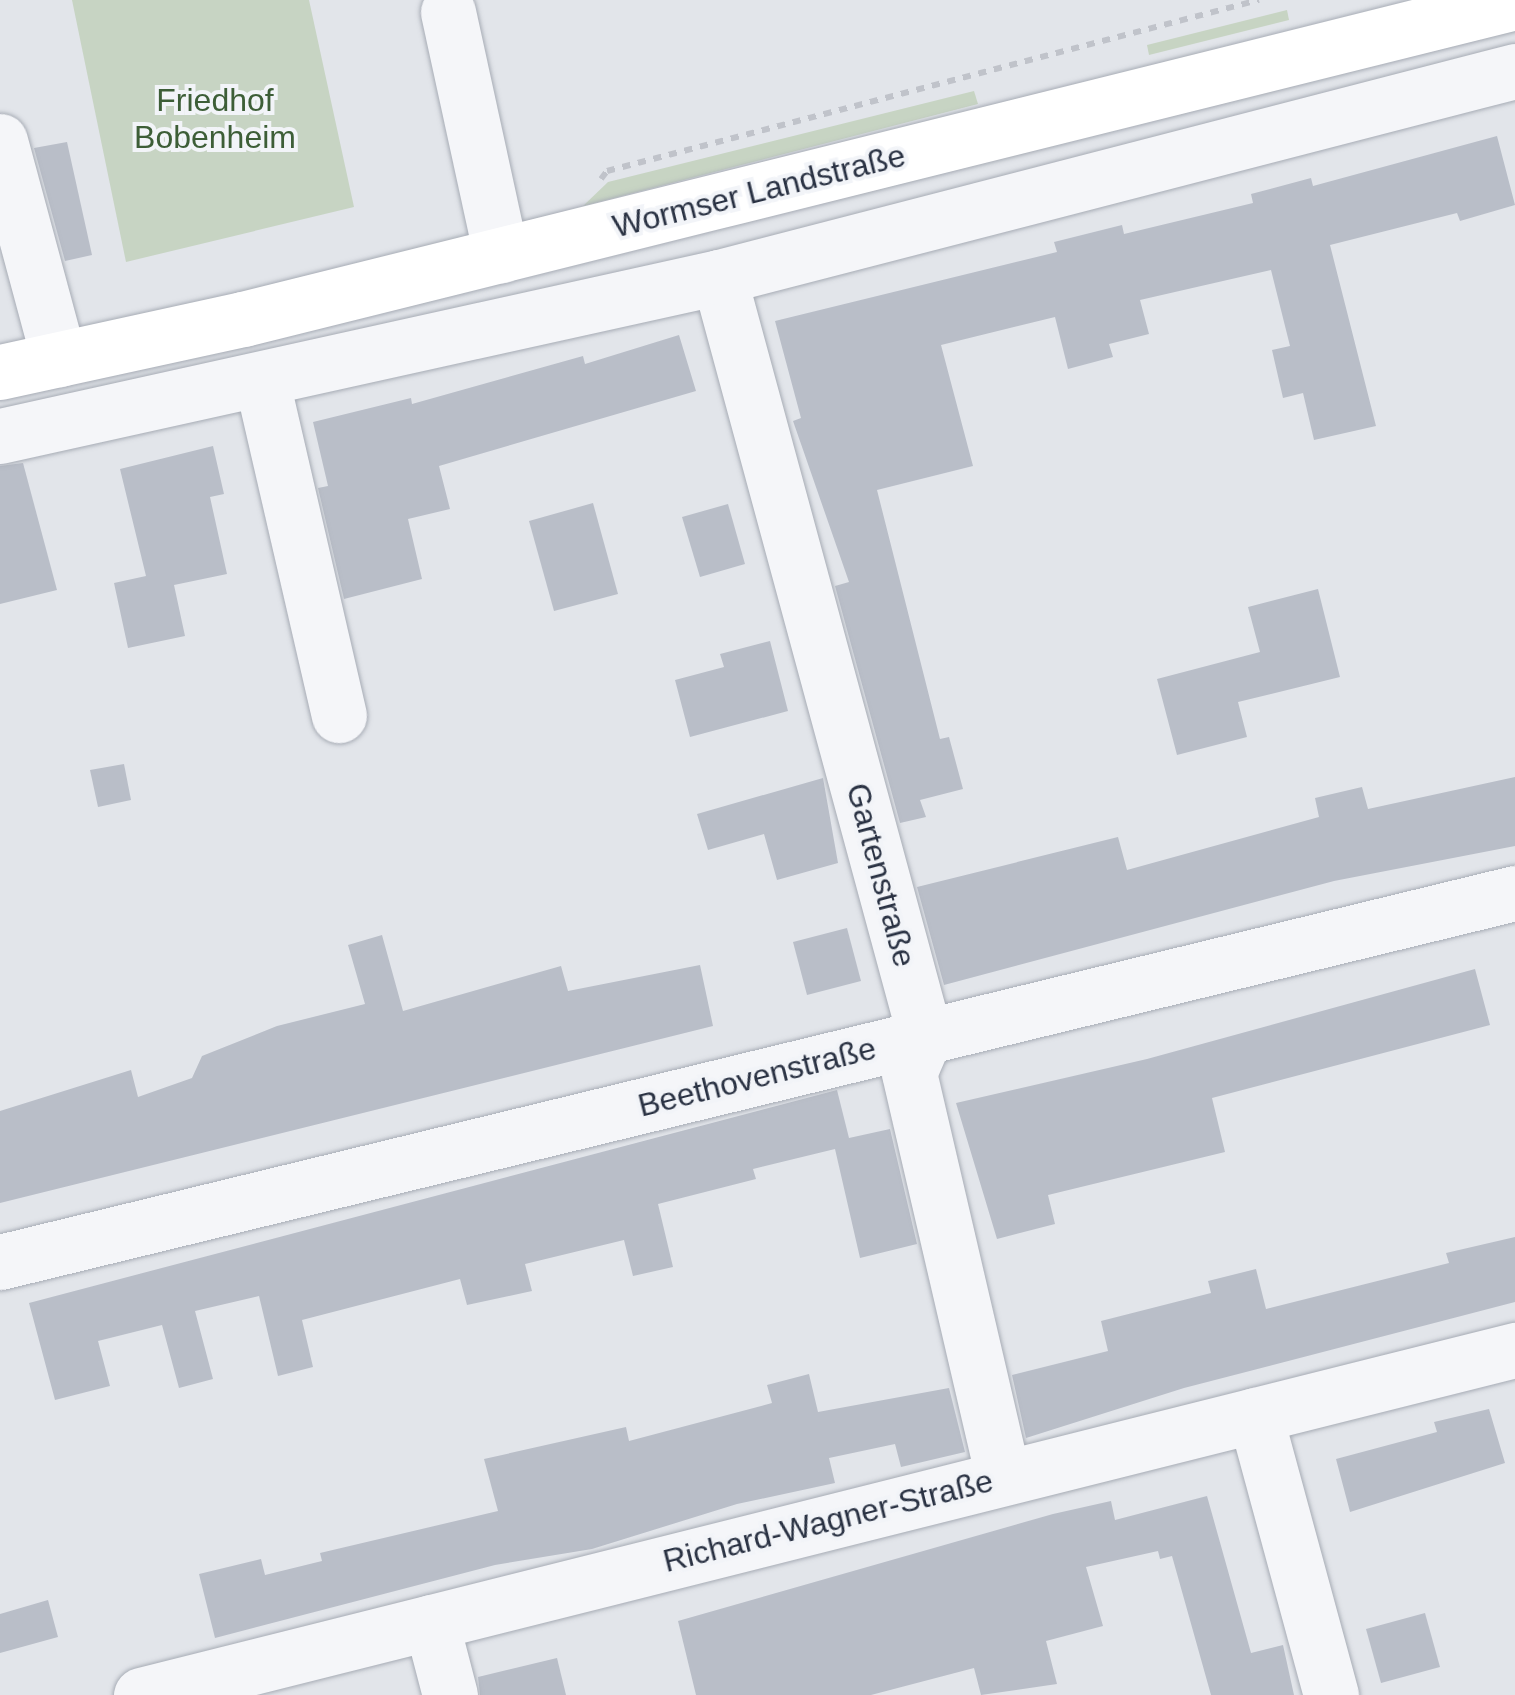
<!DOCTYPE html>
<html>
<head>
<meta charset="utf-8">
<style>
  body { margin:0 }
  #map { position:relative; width:1515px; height:1695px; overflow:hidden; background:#e2e5ea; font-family:Arial,sans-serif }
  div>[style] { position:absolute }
  .green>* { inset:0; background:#c7d4c3 }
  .building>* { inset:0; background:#b9bec8 }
  .path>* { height:6px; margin-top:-3px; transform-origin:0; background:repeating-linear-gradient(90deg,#c0c3ca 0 8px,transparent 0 16px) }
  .roads { filter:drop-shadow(0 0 2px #a7acb5) drop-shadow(0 0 2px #a7acb5) }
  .minor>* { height:55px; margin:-27.5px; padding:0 27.5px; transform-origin:27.5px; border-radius:27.5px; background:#f5f6f9 }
  .major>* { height:55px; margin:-27.5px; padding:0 27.5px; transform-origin:27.5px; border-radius:27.5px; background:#fff }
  span { translate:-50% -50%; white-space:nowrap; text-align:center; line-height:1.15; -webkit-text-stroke:8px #f2f4f8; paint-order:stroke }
  .park-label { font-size:32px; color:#3d5e37 }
  .street-label { font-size:32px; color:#2a3243 }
</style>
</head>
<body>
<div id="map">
  <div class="green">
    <i style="clip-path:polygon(72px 0,309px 0,354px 207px,126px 262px)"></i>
    <i style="clip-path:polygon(1287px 10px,1289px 20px,1149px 55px,1147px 45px)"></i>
    <i style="clip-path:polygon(974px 91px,978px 104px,583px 206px,608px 182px)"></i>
  </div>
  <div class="building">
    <i style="clip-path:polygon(1497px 136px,1515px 205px,1460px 221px,1457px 213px,1330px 245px,1376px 426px,1314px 440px,1303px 393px,1283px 398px,1272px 350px,1290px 346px,1271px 270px,1140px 300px,1149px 334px,1109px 344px,1113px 357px,1068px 369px,1055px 317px,941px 345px,973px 466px,877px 490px,940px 739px,949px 737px,963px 789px,920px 800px,926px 817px,900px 823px,835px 586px,849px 582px,793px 421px,801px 418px,775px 321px,1057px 252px,1054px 242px,1122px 225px,1124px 234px,1253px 203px,1251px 194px,1311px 178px,1313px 186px)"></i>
    <i style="clip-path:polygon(67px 142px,92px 255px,65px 261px,34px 148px)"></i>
    <i style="clip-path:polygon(679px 335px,696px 391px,439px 466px,450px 509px,408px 519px,422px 579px,344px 599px,318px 488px,328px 486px,313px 422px,411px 398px,412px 404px,583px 356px,585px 364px)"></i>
    <i style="clip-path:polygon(213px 446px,224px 494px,210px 497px,227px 574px,174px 585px,185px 636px,128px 648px,114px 583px,146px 576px,120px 469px)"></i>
    <i style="clip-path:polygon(23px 463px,57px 590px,0 604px,0 466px)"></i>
    <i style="clip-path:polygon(593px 503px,618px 594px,554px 611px,529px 521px)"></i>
    <i style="clip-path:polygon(728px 504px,745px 564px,700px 577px,682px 517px)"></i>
    <i style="clip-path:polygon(1318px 589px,1340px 677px,1238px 702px,1247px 737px,1177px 755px,1157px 679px,1260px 652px,1248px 607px)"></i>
    <i style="clip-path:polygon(770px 641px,788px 711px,690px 737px,675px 680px,724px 667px,720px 654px)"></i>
    <i style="clip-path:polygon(124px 764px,131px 800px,98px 807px,90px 770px)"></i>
    <i style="clip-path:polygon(1515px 777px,1515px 846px,1334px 881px,944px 985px,917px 887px,1118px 837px,1127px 870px,1319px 817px,1315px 798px,1362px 787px,1368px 809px)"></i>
    <i style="clip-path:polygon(823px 778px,838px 863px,777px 880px,764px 834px,708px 850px,697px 814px)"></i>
    <i style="clip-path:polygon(847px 928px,861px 981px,807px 995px,793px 942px)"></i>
    <i style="clip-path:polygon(382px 935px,403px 1011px,561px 966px,568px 991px,700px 965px,713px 1026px,0 1203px,0 1111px,131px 1070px,138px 1097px,192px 1078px,202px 1056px,277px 1026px,365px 1004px,348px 945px)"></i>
    <i style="clip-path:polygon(1475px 969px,1490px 1025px,1212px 1098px,1225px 1152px,1048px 1195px,1055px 1224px,997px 1239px,956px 1103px,1147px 1059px)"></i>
    <i style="clip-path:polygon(837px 1090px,849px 1138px,890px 1129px,917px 1244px,860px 1258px,835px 1149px,753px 1169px,756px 1179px,658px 1204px,673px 1267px,633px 1276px,624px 1240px,525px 1264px,532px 1291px,467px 1305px,460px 1279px,302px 1320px,313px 1367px,278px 1376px,259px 1296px,195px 1311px,213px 1379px,179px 1388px,162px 1325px,98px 1341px,110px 1386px,55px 1400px,29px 1303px)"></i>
    <i style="clip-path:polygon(1515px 1237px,1515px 1302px,1184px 1388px,1026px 1438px,1012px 1375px,1108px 1351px,1101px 1321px,1211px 1293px,1208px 1281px,1256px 1269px,1266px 1309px,1449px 1263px,1446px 1253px)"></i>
    <i style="clip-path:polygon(809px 1374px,818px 1412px,949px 1388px,965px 1452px,901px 1467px,895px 1444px,829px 1458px,835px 1483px,737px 1504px,592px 1549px,495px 1565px,215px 1638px,199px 1574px,261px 1559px,265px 1575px,322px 1561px,320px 1553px,498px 1511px,484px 1459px,626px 1427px,629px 1441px,772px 1403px,767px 1385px)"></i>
    <i style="clip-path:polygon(1489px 1409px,1505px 1463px,1350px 1512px,1336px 1459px,1437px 1432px,1434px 1422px)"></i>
    <i style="clip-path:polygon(1207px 1496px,1251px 1653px,1283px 1645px,1294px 1695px,1211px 1695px,1172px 1556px,1160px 1559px,1158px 1551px,1086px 1567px,1103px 1626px,1046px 1641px,1057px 1684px,981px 1695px,974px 1668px,871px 1695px,696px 1695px,678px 1621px,1053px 1514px,1111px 1501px,1115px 1520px)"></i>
    <i style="clip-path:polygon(48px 1600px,58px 1637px,0 1653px,0 1614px)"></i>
    <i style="clip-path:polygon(1425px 1613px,1440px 1667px,1381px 1683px,1366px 1629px)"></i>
    <i style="clip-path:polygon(557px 1658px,566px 1695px,480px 1695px,478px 1677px)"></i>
  </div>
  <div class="path">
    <i style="left:601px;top:179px;width:10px;rotate:-53deg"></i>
    <i style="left:607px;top:171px;width:674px;rotate:-14.7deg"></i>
  </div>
  <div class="roads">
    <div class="minor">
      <i style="left:448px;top:12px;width:249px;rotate:77.7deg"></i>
      <i style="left:0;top:141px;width:226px;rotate:74.9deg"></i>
      <i style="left:719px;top:277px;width:786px;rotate:74.82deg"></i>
      <i style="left:925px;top:1036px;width:40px;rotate:113.4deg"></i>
      <i style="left:909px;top:1073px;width:414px;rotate:76.9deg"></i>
      <i style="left:262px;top:382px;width:342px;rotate:77deg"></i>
      <i style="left:0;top:436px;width:736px;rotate:-12.47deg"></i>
      <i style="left:719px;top:277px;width:822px;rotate:-14.51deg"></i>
      <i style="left:0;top:1262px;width:1559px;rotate:-13.69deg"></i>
      <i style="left:1255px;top:1415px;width:290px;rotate:74.8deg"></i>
      <i style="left:431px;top:1622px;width:75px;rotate:75.4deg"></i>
      <i style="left:141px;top:1695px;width:1417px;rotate:-14.1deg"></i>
    </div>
    <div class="major">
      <i style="left:0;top:372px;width:249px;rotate:-12.3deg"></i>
      <i style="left:243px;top:319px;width:1311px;rotate:-13.99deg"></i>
    </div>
  </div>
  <div class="park-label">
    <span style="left:215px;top:119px">Friedhof<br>Bobenheim</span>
  </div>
  <div class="street-label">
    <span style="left:759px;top:191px;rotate:-14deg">Wormser Landstraße</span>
    <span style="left:881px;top:875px;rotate:75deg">Gartenstraße</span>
    <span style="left:757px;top:1077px;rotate:-14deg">Beethovenstraße</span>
    <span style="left:828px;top:1521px;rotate:-14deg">Richard-Wagner-Straße</span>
  </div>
</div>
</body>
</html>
